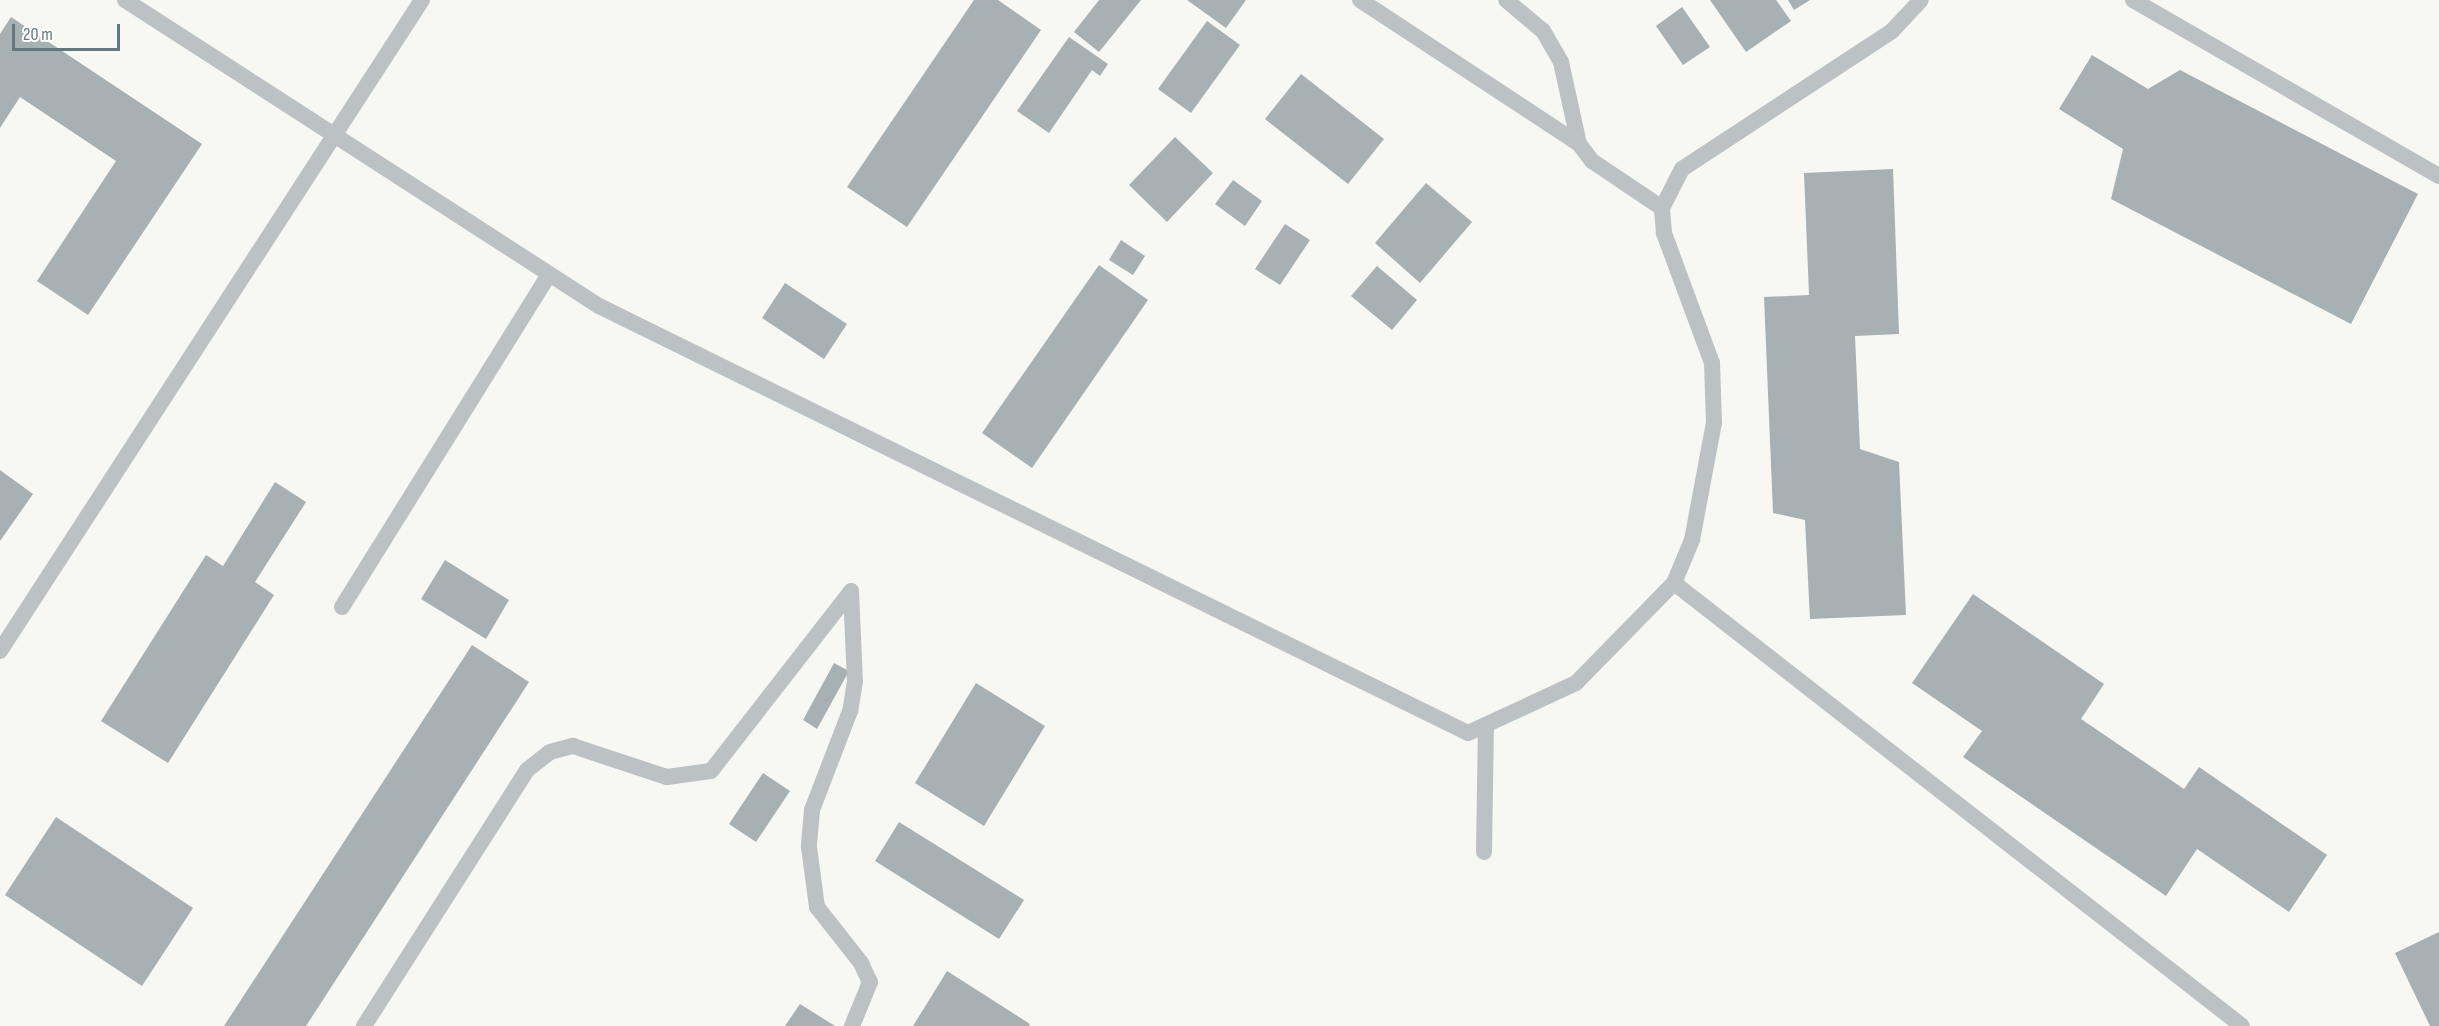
<!DOCTYPE html>
<html>
<head>
<meta charset="utf-8">
<style>
  body { margin:0 }
  #map { position:relative; width:2439px; height:1026px; overflow:hidden; background:#f7f7f4; font-family:"Sofia Sans Condensed",sans-serif }
  div>[style] { position:absolute }
  .building>* { inset:0; background:#a7b0b3 }
  .lane>* { height:16px; margin:-8px; padding:0 8px; transform-origin:8px; border-radius:8px; background:#bcc2c4 }
  span { translate:-50% -50%; white-space:nowrap; text-align:center; line-height:1.15; -webkit-text-stroke:6px #fff; paint-order:stroke }
  .scale { position:absolute; left:12px; top:24px; width:108px; height:27px; box-sizing:border-box; border:3px solid #65787d; border-top:0; padding-left:8px; font-size:18px; line-height:21px; white-space:nowrap; color:#65787d; -webkit-text-stroke:4px #fff; paint-order:stroke }
</style>
</head>
<body>
<div id="map">
  <div class="building">
    <i style="clip-path:polygon(974px 0,998px 0,1041px 30px,907px 227px,847px 187px)"></i>
    <i style="clip-path:polygon(1099px 0,1141px 0,1099px 52px,1074px 32px)"></i>
    <i style="clip-path:polygon(1187px 0,1246px 0,1226px 28px)"></i>
    <i style="clip-path:polygon(1710px 0,1776px 0,1791px 21px,1746px 52px)"></i>
    <i style="clip-path:polygon(1788px 0,1810px 0,1794px 10px)"></i>
    <i style="clip-path:polygon(1682px 7px,1710px 47px,1683px 65px,1656px 26px)"></i>
    <i style="clip-path:polygon(11px 17px,202px 144px,88px 315px,37px 281px,116px 161px,20px 97px,0 128px,0 34px)"></i>
    <i style="clip-path:polygon(1207px 21px,1240px 45px,1191px 113px,1158px 89px)"></i>
    <i style="clip-path:polygon(1069px 37px,1108px 64px,1100px 76px,1092px 70px,1049px 133px,1017px 111px)"></i>
    <i style="clip-path:polygon(2092px 55px,2148px 89px,2180px 70px,2418px 194px,2351px 324px,2111px 199px,2123px 149px,2059px 109px)"></i>
    <i style="clip-path:polygon(1301px 74px,1384px 139px,1348px 184px,1265px 119px)"></i>
    <i style="clip-path:polygon(1175px 137px,1213px 173px,1167px 222px,1129px 185px)"></i>
    <i style="clip-path:polygon(1893px 169px,1899px 334px,1855px 336px,1860px 449px,1899px 462px,1906px 615px,1810px 619px,1805px 520px,1773px 513px,1764px 297px,1809px 295px,1804px 173px)"></i>
    <i style="clip-path:polygon(1233px 180px,1262px 201px,1245px 226px,1215px 204px)"></i>
    <i style="clip-path:polygon(1426px 183px,1472px 222px,1420px 283px,1375px 243px)"></i>
    <i style="clip-path:polygon(1285px 224px,1310px 240px,1280px 285px,1255px 269px)"></i>
    <i style="clip-path:polygon(1121px 240px,1145px 256px,1133px 275px,1109px 260px)"></i>
    <i style="clip-path:polygon(1099px 265px,1148px 300px,1032px 468px,982px 433px)"></i>
    <i style="clip-path:polygon(1377px 266px,1417px 300px,1392px 330px,1351px 296px)"></i>
    <i style="clip-path:polygon(785px 283px,847px 324px,824px 359px,762px 318px)"></i>
    <i style="clip-path:polygon(0 470px,33px 494px,0 541px)"></i>
    <i style="clip-path:polygon(275px 482px,306px 502px,255px 582px,274px 595px,168px 763px,101px 721px,206px 555px,223px 566px)"></i>
    <i style="clip-path:polygon(445px 560px,509px 600px,486px 639px,421px 599px)"></i>
    <i style="clip-path:polygon(1973px 594px,2104px 684px,2081px 719px,2184px 789px,2199px 767px,2327px 855px,2289px 912px,2197px 849px,2166px 896px,1963px 757px,1982px 731px,1912px 683px)"></i>
    <i style="clip-path:polygon(472px 645px,529px 682px,306px 1026px,224px 1026px)"></i>
    <i style="clip-path:polygon(834px 663px,849px 671px,817px 729px,803px 720px)"></i>
    <i style="clip-path:polygon(976px 683px,1045px 726px,984px 826px,915px 783px)"></i>
    <i style="clip-path:polygon(763px 773px,790px 791px,756px 842px,729px 824px)"></i>
    <i style="clip-path:polygon(56px 817px,193px 908px,142px 986px,5px 895px)"></i>
    <i style="clip-path:polygon(899px 822px,1024px 900px,999px 939px,875px 861px)"></i>
    <i style="clip-path:polygon(2439px 932px,2439px 1026px,2430px 1026px,2395px 953px)"></i>
    <i style="clip-path:polygon(947px 971px,1030px 1024px,1029px 1026px,913px 1026px)"></i>
    <i style="clip-path:polygon(800px 1004px,835px 1026px,785px 1026px)"></i>
  </div>
  <div class="lane">
    <i style="left:125px;top:0;width:564px;rotate:32.85deg"></i>
    <i style="left:599px;top:306px;width:968px;rotate:26.17deg"></i>
    <i style="left:1468px;top:733px;width:119px;rotate:-24.8deg"></i>
    <i style="left:1576px;top:683px;width:140px;rotate:-45.6deg"></i>
    <i style="left:1674px;top:583px;width:47px;rotate:-67.3deg"></i>
    <i style="left:1692px;top:540px;width:119px;rotate:-79.4deg"></i>
    <i style="left:1714px;top:423px;width:60px;rotate:-91.9deg"></i>
    <i style="left:1712px;top:363px;width:139px;rotate:-110.3deg"></i>
    <i style="left:1664px;top:233px;width:25px;rotate:-95deg"></i>
    <i style="left:1662px;top:208px;width:84px;rotate:-146.1deg"></i>
    <i style="left:1592px;top:161px;width:21px;rotate:-127deg"></i>
    <i style="left:1579px;top:144px;width:84px;rotate:-102.4deg"></i>
    <i style="left:1561px;top:62px;width:36px;rotate:-120deg"></i>
    <i style="left:1543px;top:31px;width:48px;rotate:-140deg"></i>
    <i style="left:1360px;top:0;width:262px;rotate:33.3deg"></i>
    <i style="left:2133px;top:0;width:353px;rotate:29.9deg"></i>
    <i style="left:1662px;top:208px;width:44px;rotate:-62.9deg"></i>
    <i style="left:1682px;top:169px;width:251px;rotate:-33.3deg"></i>
    <i style="left:1892px;top:31px;width:42px;rotate:-46.9deg"></i>
    <i style="left:1674px;top:583px;width:720px;rotate:37.95deg"></i>
    <i style="left:851px;top:591px;width:90px;rotate:87.5deg"></i>
    <i style="left:855px;top:681px;width:30px;rotate:99deg"></i>
    <i style="left:850px;top:711px;width:106px;rotate:111deg"></i>
    <i style="left:812px;top:810px;width:37px;rotate:95deg"></i>
    <i style="left:809px;top:847px;width:61px;rotate:82.4deg"></i>
    <i style="left:817px;top:907px;width:71px;rotate:51.8deg"></i>
    <i style="left:861px;top:963px;width:21px;rotate:65deg"></i>
    <i style="left:870px;top:982px;width:48px;rotate:112.2deg"></i>
    <i style="left:342px;top:607px;width:392px;rotate:-58.1deg"></i>
    <i style="left:0;top:651px;width:776px;rotate:-57.05deg"></i>
    <i style="left:1484px;top:852px;width:127px;rotate:-89.1deg"></i>
    <i style="left:364px;top:1026px;width:303px;rotate:-57.5deg"></i>
    <i style="left:527px;top:770px;width:29px;rotate:-38deg"></i>
    <i style="left:550px;top:752px;width:24px;rotate:-15deg"></i>
    <i style="left:573px;top:746px;width:99px;rotate:18.3deg"></i>
    <i style="left:667px;top:777px;width:44px;rotate:-7.8deg"></i>
    <i style="left:711px;top:771px;width:228px;rotate:-52.1deg"></i>
  </div>
  <div class="scale">20 m</div>
</div>
</body>
</html>
